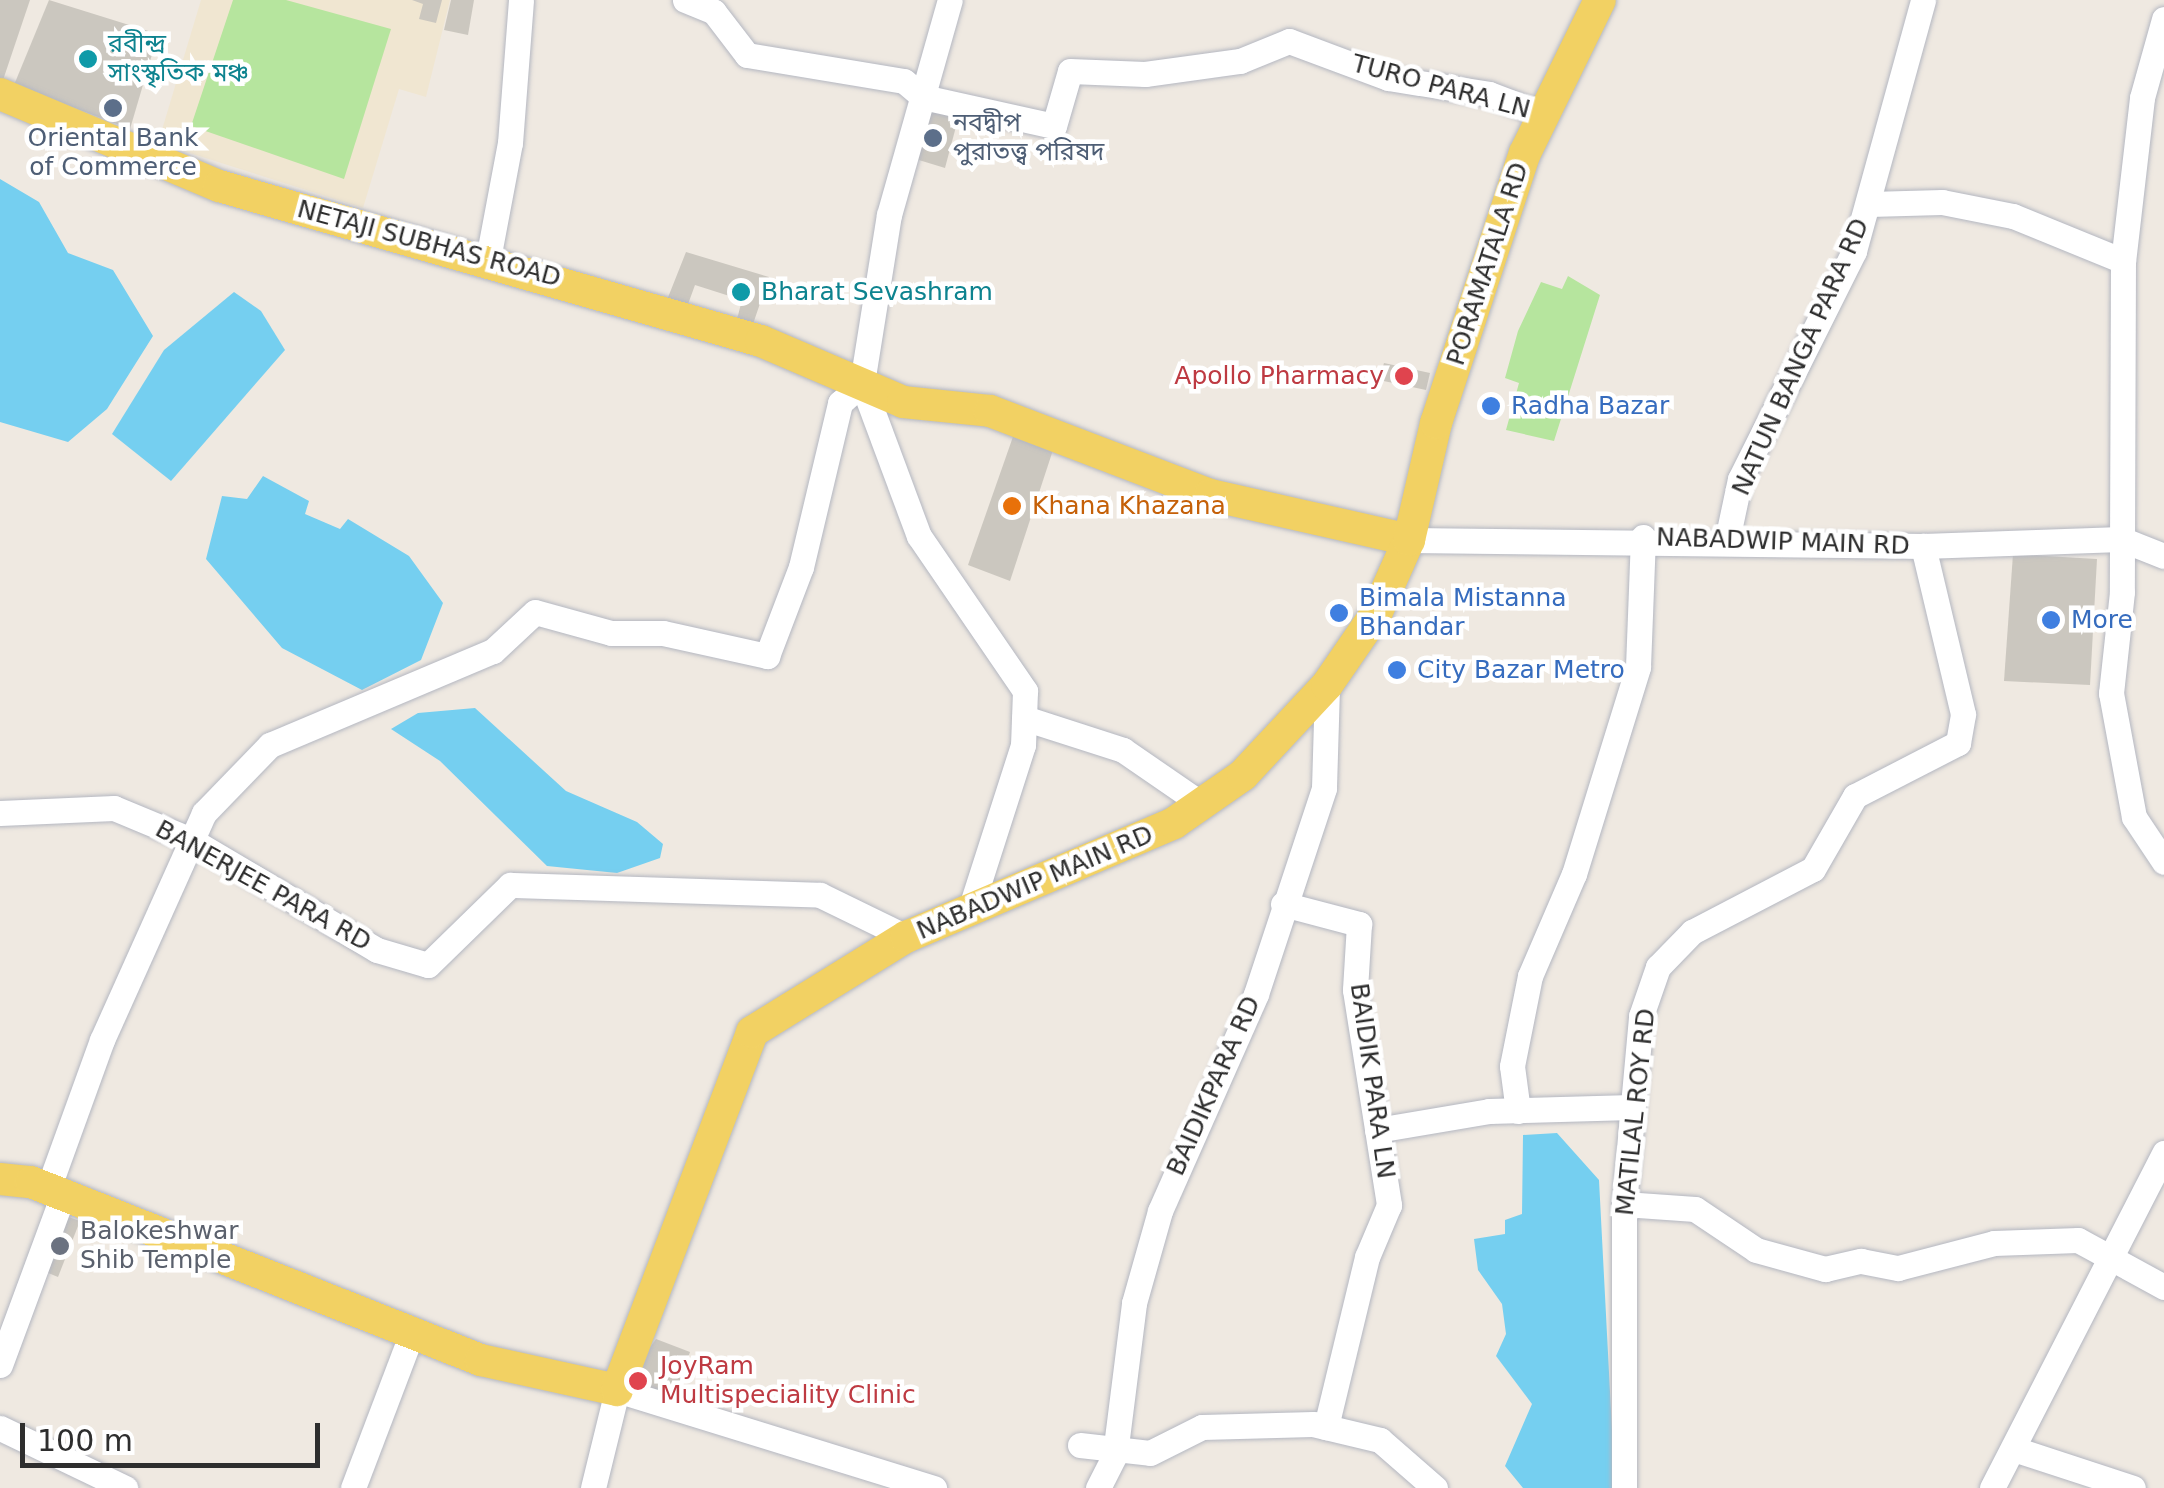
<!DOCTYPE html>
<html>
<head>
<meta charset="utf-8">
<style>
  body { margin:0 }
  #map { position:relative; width:2164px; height:1488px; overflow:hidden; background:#efe9e1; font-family:"DejaVu Sans","Noto Sans Bengali",sans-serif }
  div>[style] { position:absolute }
  .education>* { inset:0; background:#f0e6d1 }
  .green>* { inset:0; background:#b6e59e }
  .water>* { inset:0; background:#75cff0 }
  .building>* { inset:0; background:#cbc7bf }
  .roads { filter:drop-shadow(0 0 2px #b4b7c1) drop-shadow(0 0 2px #b4b7c1) }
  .minor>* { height:25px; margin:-12.5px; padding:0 12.5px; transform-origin:12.5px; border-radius:12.5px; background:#fff }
  .major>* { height:32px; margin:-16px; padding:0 16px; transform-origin:16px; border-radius:16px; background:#f2d163 }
  .dots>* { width:28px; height:28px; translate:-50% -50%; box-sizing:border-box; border:5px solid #fff; border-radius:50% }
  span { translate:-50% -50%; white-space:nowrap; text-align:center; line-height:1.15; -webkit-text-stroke:9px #fff; paint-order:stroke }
  .culture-label { font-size:25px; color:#0d838f }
  .left { translate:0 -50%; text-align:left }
  .street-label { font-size:25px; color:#2e2e2e }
  .service-label { font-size:25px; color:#4e5e75 }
  .health-label { font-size:25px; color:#be3a42 }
  .right { translate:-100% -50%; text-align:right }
  .shop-label { font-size:25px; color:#366cbe }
  .food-label { font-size:25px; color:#c56008 }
  .worship-label { font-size:25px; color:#5b616d }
  .scale { position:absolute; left:20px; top:1423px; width:300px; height:45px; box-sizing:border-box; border:5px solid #2e2e2e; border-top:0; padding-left:12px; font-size:30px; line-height:35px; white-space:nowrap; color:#2e2e2e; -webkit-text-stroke:8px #fff; paint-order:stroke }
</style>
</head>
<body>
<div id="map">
  <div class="education">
    <i style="clip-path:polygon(201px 0,450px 0,426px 97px,399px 89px,363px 208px,158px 143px)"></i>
  </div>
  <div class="green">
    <i style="clip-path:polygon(233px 0,286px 0,391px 29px,344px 179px,191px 126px)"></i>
    <i style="clip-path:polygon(1568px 276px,1600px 295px,1554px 441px,1506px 430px,1519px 383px,1505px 378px,1518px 331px,1541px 282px,1562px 289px)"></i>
  </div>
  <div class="water">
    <i style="clip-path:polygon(0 179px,39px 202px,68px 253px,113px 270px,153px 336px,107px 409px,68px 442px,0 422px)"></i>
    <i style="clip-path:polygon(234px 292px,261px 311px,285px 350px,171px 481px,112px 434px,164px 350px)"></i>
    <i style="clip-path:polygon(263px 476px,309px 501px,305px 514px,340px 529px,348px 519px,409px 556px,443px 603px,421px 660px,362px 690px,282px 648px,206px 559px,222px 496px,247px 499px)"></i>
    <i style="clip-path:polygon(475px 708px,566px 791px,637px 822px,663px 844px,660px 858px,617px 873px,547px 866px,440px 761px,391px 729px,418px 713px)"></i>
    <i style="clip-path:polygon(1557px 1133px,1599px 1180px,1615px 1488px,1523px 1488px,1505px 1466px,1532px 1404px,1496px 1356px,1506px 1334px,1502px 1304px,1478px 1270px,1474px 1239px,1505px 1234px,1505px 1220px,1522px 1214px,1523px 1135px)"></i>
  </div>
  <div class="building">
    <i style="clip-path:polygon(0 0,30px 0,1px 86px,0 86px)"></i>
    <i style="clip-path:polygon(49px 0,158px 34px,130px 129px,14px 85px)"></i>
    <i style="clip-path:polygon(412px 0,442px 0,436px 23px,419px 19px,423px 4px)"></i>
    <i style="clip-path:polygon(451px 0,474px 0,468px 35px,444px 30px)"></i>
    <i style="clip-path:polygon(923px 108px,958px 119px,945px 168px,909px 157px)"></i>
    <i style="clip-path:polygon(686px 252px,769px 277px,752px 327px,736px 323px,742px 300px,695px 285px,687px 307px,667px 300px)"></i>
    <i style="clip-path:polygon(1384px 363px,1430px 373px,1426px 390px,1379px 380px)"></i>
    <i style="clip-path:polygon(1015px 431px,1054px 447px,1010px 581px,968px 565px)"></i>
    <i style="clip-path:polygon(2013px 554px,2097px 559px,2090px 685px,2004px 681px)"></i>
    <i style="clip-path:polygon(60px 1214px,80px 1221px,58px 1277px,41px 1270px)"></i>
    <i style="clip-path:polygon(656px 1339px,690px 1352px,672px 1403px,622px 1387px)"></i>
  </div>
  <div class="roads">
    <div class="minor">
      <i style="left:685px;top:0;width:31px;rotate:22deg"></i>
      <i style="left:714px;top:12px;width:54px;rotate:52.5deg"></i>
      <i style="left:747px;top:55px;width:159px;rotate:9.4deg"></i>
      <i style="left:904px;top:81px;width:25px;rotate:40deg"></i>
      <i style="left:923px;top:97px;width:134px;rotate:12.5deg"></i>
      <i style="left:1054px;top:126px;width:57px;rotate:-73.8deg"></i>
      <i style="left:1070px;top:71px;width:75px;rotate:2.3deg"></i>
      <i style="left:1145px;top:74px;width:96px;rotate:-7.8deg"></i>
      <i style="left:1240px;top:61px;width:53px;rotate:-22.2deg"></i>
      <i style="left:1289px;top:41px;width:106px;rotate:20.5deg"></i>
      <i style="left:1388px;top:78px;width:102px;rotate:9deg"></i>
      <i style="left:1489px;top:94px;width:57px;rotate:20.7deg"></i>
      <i style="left:2164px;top:19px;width:82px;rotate:105.6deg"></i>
      <i style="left:2142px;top:98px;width:164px;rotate:96.6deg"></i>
      <i style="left:2123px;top:261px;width:331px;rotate:90.2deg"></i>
      <i style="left:2122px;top:592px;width:102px;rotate:96.2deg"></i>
      <i style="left:2111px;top:693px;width:126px;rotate:79.5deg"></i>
      <i style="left:2134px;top:817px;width:54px;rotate:56.3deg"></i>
      <i style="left:1869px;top:204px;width:73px;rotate:-1.6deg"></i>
      <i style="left:1942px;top:202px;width:72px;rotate:11.2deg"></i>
      <i style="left:2013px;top:216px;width:119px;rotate:22.2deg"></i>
      <i style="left:488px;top:259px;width:118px;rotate:-79.3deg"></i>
      <i style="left:510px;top:143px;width:143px;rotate:-85.6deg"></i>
      <i style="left:862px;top:383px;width:163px;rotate:69.6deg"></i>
      <i style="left:919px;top:536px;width:188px;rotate:55.6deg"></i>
      <i style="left:1025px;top:691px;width:54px;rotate:92.1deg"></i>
      <i style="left:1023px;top:745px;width:170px;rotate:107.8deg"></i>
      <i style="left:1409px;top:540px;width:514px;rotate:0.67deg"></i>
      <i style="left:1923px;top:546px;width:198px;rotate:-2deg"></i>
      <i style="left:2121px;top:539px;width:46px;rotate:21.6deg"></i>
      <i style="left:1727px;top:540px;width:62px;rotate:-78deg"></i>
      <i style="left:1740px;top:479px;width:255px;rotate:-63.4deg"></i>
      <i style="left:1854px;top:251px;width:260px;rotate:-74.6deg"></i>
      <i style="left:1024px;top:718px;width:104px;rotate:17.9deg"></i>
      <i style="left:1123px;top:750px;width:97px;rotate:34.5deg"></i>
      <i style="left:0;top:813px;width:114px;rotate:-2.5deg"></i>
      <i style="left:114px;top:808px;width:83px;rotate:22.6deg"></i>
      <i style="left:191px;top:840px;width:216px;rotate:30.6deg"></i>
      <i style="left:377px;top:950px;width:53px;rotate:16.4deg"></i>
      <i style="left:428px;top:965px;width:115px;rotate:-44.3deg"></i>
      <i style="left:510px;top:885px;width:310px;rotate:1.8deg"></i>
      <i style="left:820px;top:895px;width:96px;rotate:26deg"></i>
      <i style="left:1283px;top:904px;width:79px;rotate:14.7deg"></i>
      <i style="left:1359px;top:924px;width:66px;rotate:93.5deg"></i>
      <i style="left:1355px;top:990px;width:218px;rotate:81deg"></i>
      <i style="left:1389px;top:1205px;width:56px;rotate:112.9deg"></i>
      <i style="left:1367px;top:1257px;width:175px;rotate:103.6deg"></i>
      <i style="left:1518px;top:1111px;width:45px;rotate:-97.6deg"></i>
      <i style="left:1512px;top:1066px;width:92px;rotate:-78.7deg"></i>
      <i style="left:1530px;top:976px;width:111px;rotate:-66.7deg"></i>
      <i style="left:1574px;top:874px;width:217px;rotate:-72.8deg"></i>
      <i style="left:1638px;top:667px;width:130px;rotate:-87.8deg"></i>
      <i style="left:1377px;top:1130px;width:114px;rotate:-9.6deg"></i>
      <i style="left:1489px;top:1111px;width:143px;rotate:-1.6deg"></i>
      <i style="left:48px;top:1189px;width:158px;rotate:-70.1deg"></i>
      <i style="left:102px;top:1040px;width:249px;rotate:-65.8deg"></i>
      <i style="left:204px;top:813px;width:95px;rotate:-45.9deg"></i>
      <i style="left:270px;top:745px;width:242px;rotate:-22.9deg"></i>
      <i style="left:493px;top:651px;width:57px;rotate:-42.9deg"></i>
      <i style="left:535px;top:612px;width:79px;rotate:15.4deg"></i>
      <i style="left:611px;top:633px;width:52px"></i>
      <i style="left:663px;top:633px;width:107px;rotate:12.5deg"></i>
      <i style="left:767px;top:656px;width:95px;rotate:-69.1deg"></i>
      <i style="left:801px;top:567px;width:169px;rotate:-76.6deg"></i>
      <i style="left:840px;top:403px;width:30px;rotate:-42deg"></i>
      <i style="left:862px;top:383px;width:170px;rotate:-80.9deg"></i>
      <i style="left:889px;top:215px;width:223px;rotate:-74.2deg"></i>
      <i style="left:1624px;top:1204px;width:71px;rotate:4deg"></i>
      <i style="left:1695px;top:1209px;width:73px;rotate:33.9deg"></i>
      <i style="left:1756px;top:1250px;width:72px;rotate:15.4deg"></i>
      <i style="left:1825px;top:1269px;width:37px;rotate:-13deg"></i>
      <i style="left:1861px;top:1261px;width:38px;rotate:11deg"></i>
      <i style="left:1898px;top:1268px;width:99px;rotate:-14.6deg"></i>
      <i style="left:1994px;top:1243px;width:84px;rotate:-2deg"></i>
      <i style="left:2078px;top:1240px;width:98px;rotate:28.7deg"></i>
      <i style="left:0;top:1365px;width:179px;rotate:-69.7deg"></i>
      <i style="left:0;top:1428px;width:139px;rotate:25.6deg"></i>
      <i style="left:1080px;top:1445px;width:70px;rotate:6.5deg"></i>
      <i style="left:1150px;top:1453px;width:58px;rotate:-26.6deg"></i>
      <i style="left:1202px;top:1427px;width:111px;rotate:-1.5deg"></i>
      <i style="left:1313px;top:1424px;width:69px;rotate:13.4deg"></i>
      <i style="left:1380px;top:1440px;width:73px;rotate:41.1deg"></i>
      <i style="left:2014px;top:1449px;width:125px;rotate:18.1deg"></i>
      <i style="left:353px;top:1488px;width:164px;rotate:-69.2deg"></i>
      <i style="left:593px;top:1488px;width:101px;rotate:-76.2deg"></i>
      <i style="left:617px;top:1390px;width:332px;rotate:17.2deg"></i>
      <i style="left:1098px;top:1488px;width:38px;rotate:-63deg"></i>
      <i style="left:1115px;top:1454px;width:152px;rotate:-82.8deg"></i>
      <i style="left:1134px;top:1303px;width:96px;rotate:-74.2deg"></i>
      <i style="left:1160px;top:1211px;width:237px;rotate:-66.1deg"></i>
      <i style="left:1256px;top:994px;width:217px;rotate:-71.7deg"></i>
      <i style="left:1324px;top:788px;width:103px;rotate:-88.3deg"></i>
      <i style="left:1624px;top:1488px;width:284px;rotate:-90deg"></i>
      <i style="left:1624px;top:1204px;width:189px;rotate:-84.8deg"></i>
      <i style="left:1641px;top:1016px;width:52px;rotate:-70.9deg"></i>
      <i style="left:1658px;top:967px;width:49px;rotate:-45.8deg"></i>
      <i style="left:1692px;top:932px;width:136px;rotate:-27.5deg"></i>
      <i style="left:1813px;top:869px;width:84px;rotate:-60.1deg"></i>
      <i style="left:1855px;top:796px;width:116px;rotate:-27.2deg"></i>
      <i style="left:1958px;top:743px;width:29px;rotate:-80deg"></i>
      <i style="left:1963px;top:714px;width:173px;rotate:-103.4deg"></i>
      <i style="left:1992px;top:1488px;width:377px;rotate:-62.8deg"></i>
    </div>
    <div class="major">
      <i style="left:0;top:94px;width:238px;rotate:22.8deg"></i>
      <i style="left:219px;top:186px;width:564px;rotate:15.96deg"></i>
      <i style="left:761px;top:341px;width:155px;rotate:23.2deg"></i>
      <i style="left:903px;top:402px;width:87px;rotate:5.9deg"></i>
      <i style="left:990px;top:411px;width:235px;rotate:20.9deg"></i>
      <i style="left:1210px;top:495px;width:204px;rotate:12.7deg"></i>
      <i style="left:0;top:1179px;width:31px;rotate:6deg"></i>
      <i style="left:31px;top:1182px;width:484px;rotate:21.6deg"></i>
      <i style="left:481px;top:1360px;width:139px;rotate:12.4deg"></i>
      <i style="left:617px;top:1390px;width:383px;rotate:-69.3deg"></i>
      <i style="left:752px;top:1032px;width:181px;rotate:-31.7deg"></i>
      <i style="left:906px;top:937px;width:291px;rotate:-23deg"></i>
      <i style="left:1174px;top:823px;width:84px;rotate:-34.8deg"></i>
      <i style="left:1243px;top:775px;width:123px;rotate:-47deg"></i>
      <i style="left:1327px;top:685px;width:86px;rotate:-55.4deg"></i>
      <i style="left:1376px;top:614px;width:81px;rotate:-66deg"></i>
      <i style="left:1409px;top:540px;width:120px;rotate:-77deg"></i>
      <i style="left:1436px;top:423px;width:284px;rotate:-71.8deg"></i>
      <i style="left:1525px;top:153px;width:170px;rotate:-63.9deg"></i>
    </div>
  </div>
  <div class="dots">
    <i style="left:88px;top:59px;background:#0f9aa8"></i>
    <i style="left:113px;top:108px;background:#5c6f8a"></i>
    <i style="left:933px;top:138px;background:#5c6f8a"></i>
    <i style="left:741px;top:292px;background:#0f9aa8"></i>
    <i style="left:1404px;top:376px;background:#e0444e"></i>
    <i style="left:1491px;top:406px;background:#3f7fe0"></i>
    <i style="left:1012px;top:506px;background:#e8710a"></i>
    <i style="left:1339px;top:613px;background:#3f7fe0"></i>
    <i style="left:2051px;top:620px;background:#3f7fe0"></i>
    <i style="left:1397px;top:670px;background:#3f7fe0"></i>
    <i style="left:60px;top:1246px;background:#6b7280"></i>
    <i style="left:638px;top:1381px;background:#e0444e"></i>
  </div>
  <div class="culture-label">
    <span class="left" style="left:108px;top:59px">রবীন্দ্র<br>সাংস্কৃতিক মঞ্চ</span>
    <span class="left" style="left:761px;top:292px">Bharat Sevashram</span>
  </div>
  <div class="street-label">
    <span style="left:1441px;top:87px;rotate:15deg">TURO PARA LN</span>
    <span style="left:429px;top:244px;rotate:15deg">NETAJI SUBHAS ROAD</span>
    <span style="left:1488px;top:264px;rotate:-72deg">PORAMATALA RD</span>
    <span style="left:1801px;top:357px;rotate:-66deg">NATUN BANGA PARA RD</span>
    <span style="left:1783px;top:542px;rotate:2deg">NABADWIP MAIN RD</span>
    <span style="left:1035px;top:883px;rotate:-23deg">NABADWIP MAIN RD</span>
    <span style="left:263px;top:886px;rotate:29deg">BANERJEE PARA RD</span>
    <span style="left:1372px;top:1081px;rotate:82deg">BAIDIK PARA LN</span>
    <span style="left:1214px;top:1086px;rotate:-66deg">BAIDIKPARA RD</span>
    <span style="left:1636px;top:1112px;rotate:-84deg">MATILAL ROY RD</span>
  </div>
  <div class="service-label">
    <span class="left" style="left:953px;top:138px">নবদ্বীপ<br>পুরাতত্ত্ব পরিষদ</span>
    <span style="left:113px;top:153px">Oriental Bank<br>of Commerce</span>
  </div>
  <div class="health-label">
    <span class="right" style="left:1384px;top:376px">Apollo Pharmacy</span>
    <span class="left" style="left:660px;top:1381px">JoyRam<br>Multispeciality Clinic</span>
  </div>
  <div class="shop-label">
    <span class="left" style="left:1511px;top:406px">Radha Bazar</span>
    <span class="left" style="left:1359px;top:613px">Bimala Mistanna<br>Bhandar</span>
    <span class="left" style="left:2071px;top:620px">More</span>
    <span class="left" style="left:1417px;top:670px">City Bazar Metro</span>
  </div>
  <div class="food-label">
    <span class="left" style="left:1032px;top:506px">Khana Khazana</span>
  </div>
  <div class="worship-label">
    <span class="left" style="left:80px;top:1246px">Balokeshwar<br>Shib Temple</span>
  </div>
  <div class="scale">100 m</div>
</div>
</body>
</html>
